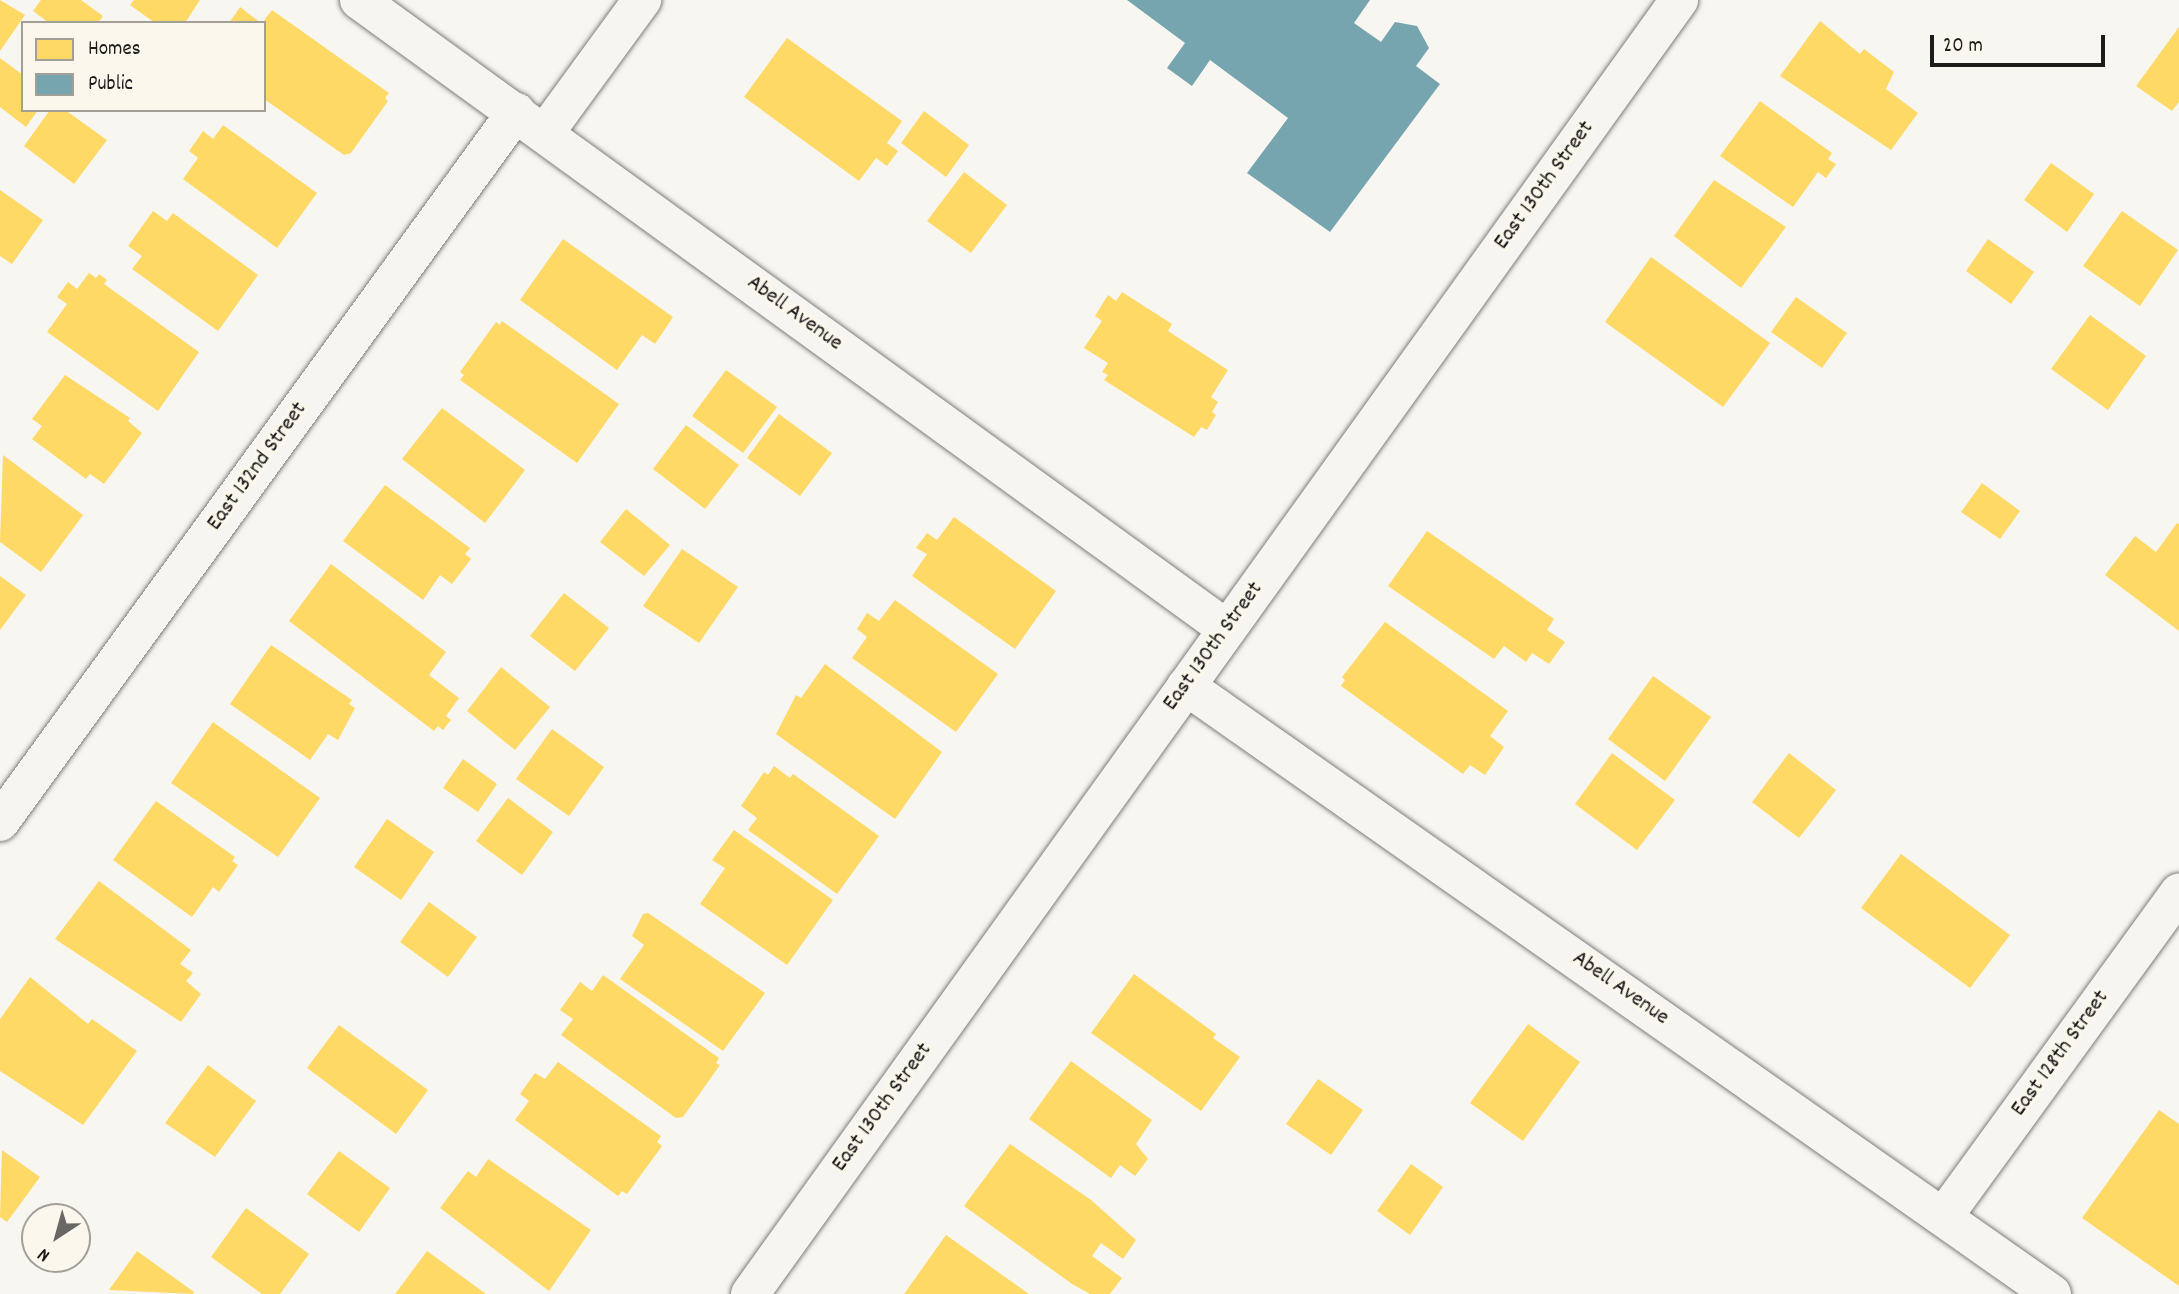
<!DOCTYPE html>
<html>
<head>
<meta charset="utf-8">
<style>
  body { margin:0 }
  #map { position:relative; width:2179px; height:1294px; overflow:hidden; background:#f8f6f0; font-family:Dekko,sans-serif }
  div>[style] { position:absolute }
  .homes>* { inset:0; background:#ffd966 }
  .public>* { inset:0; background:#76a5af }
  .roads { filter:drop-shadow(0 0 2px #7f7e7b) drop-shadow(0 0 2px #7f7e7b) }
  .street>* { height:38px; margin:-19px; padding:0 19px; transform-origin:19px; border-radius:19px; background:#f6f5f1 }
  .secondary>* { height:38px; margin:-19px; padding:0 19px; transform-origin:19px; border-radius:19px; background:#f6f5f1 }
  span { translate:-50% -50%; white-space:nowrap; text-align:center; line-height:1.15; -webkit-text-stroke:7px #fbf7ec; paint-order:stroke }
  .street-label { font-size:23px; color:#1c1c1c }
  .legend { position:absolute; left:21px; top:21px; width:245px; height:91px; box-sizing:border-box; background:#fbf7ec; border:2px solid #a29f99; margin:0; padding:9px 12px; list-style:none; font-size:21px; color:#1c1c1c }
  .legend li { display:flex; align-items:center; gap:14px; height:35px }
  .legend b { width:35px; border:2px solid #a29f99 }
  .north { position:absolute; left:21px; top:1203px; width:70px; height:70px; box-sizing:border-box; background:#fbf7ec; border:2px solid #a29f99; border-radius:50%; rotate:216deg; font-size:19px; font-weight:700; line-height:28px; text-align:center; color:#1c1c1c }
  .north::after { content:''; display:block; margin:auto; width:24px; height:32px; background:#696866; clip-path:polygon(50% 0,100% 100%,50% 72%,0 100%) }
  .scale { position:absolute; left:1930px; top:35px; width:175px; height:32px; box-sizing:border-box; border:4px solid #1c1c1c; border-top:0; padding-left:9px; font-size:21px; line-height:24px; white-space:nowrap; color:#1c1c1c; -webkit-text-stroke:5px #fbf7ec; paint-order:stroke }
</style>
</head>
<body>
<div id="map">
  <div class="homes">
    <i style="clip-path:polygon(0 0,25px 15px,0 51px)"></i>
    <i style="clip-path:polygon(41px 0,81px 0,103px 16px,98px 23px,49px 23px,33px 11px)"></i>
    <i style="clip-path:polygon(134px 0,200px 0,185px 23px,155px 23px,130px 5px)"></i>
    <i style="clip-path:polygon(240px 7px,261px 23px,229px 23px)"></i>
    <i style="clip-path:polygon(272px 10px,389px 93px,385px 98px,388px 101px,351px 153px,344px 155px,264px 99px,262px 23px)"></i>
    <i style="clip-path:polygon(1820px 21px,1860px 54px,1864px 49px,1894px 72px,1886px 89px,1918px 113px,1891px 150px,1780px 76px)"></i>
    <i style="clip-path:polygon(2179px 27px,2179px 102px,2172px 111px,2136px 86px)"></i>
    <i style="clip-path:polygon(787px 38px,902px 121px,887px 143px,898px 151px,887px 166px,876px 158px,859px 181px,744px 97px)"></i>
    <i style="clip-path:polygon(0 58px,23px 75px,23px 110px,38px 110px,26px 127px,0 107px)"></i>
    <i style="clip-path:polygon(1760px 101px,1832px 153px,1828px 159px,1836px 164px,1826px 178px,1818px 172px,1793px 207px,1720px 156px)"></i>
    <i style="clip-path:polygon(50px 110px,65px 110px,107px 140px,74px 184px,24px 146px)"></i>
    <i style="clip-path:polygon(924px 111px,969px 145px,946px 177px,901px 143px)"></i>
    <i style="clip-path:polygon(223px 125px,317px 193px,277px 248px,183px 179px,198px 158px,189px 151px,203px 131px,213px 139px)"></i>
    <i style="clip-path:polygon(2051px 163px,2094px 194px,2067px 232px,2024px 200px)"></i>
    <i style="clip-path:polygon(964px 172px,1007px 205px,971px 253px,927px 221px)"></i>
    <i style="clip-path:polygon(1714px 180px,1786px 227px,1741px 288px,1674px 236px)"></i>
    <i style="clip-path:polygon(0 190px,43px 220px,12px 264px,0 256px)"></i>
    <i style="clip-path:polygon(153px 211px,167px 221px,173px 213px,258px 275px,218px 331px,132px 269px,142px 256px,128px 246px)"></i>
    <i style="clip-path:polygon(2122px 211px,2178px 250px,2140px 306px,2083px 266px)"></i>
    <i style="clip-path:polygon(563px 239px,673px 317px,655px 344px,642px 335px,617px 370px,520px 300px)"></i>
    <i style="clip-path:polygon(1988px 239px,2034px 272px,2011px 304px,1966px 271px)"></i>
    <i style="clip-path:polygon(1651px 257px,1770px 343px,1723px 407px,1605px 322px)"></i>
    <i style="clip-path:polygon(89px 273px,96px 278px,99px 274px,107px 280px,104px 284px,199px 352px,158px 411px,47px 332px,67px 304px,57px 297px,68px 282px,77px 289px)"></i>
    <i style="clip-path:polygon(1122px 292px,1172px 324px,1168px 331px,1228px 370px,1211px 397px,1218px 402px,1212px 412px,1216px 415px,1207px 430px,1201px 427px,1194px 437px,1104px 380px,1108px 375px,1102px 372px,1108px 363px,1084px 348px,1102px 321px,1095px 316px,1108px 295px,1116px 301px)"></i>
    <i style="clip-path:polygon(1796px 297px,1847px 333px,1822px 368px,1771px 332px)"></i>
    <i style="clip-path:polygon(2090px 315px,2146px 356px,2108px 410px,2051px 369px)"></i>
    <i style="clip-path:polygon(502px 321px,619px 404px,577px 463px,460px 380px,464px 375px,460px 372px,496px 322px,500px 325px)"></i>
    <i style="clip-path:polygon(726px 370px,777px 407px,743px 453px,692px 416px)"></i>
    <i style="clip-path:polygon(65px 375px,130px 418px,128px 421px,142px 433px,104px 484px,90px 474px,86px 479px,32px 439px,42px 426px,32px 419px)"></i>
    <i style="clip-path:polygon(442px 408px,525px 470px,485px 523px,402px 459px)"></i>
    <i style="clip-path:polygon(779px 414px,832px 453px,800px 496px,747px 458px)"></i>
    <i style="clip-path:polygon(686px 425px,739px 465px,705px 509px,653px 469px)"></i>
    <i style="clip-path:polygon(3px 455px,83px 515px,41px 572px,0 542px)"></i>
    <i style="clip-path:polygon(1982px 483px,2020px 511px,2000px 539px,1961px 512px)"></i>
    <i style="clip-path:polygon(385px 485px,470px 548px,465px 554px,471px 559px,452px 584px,440px 575px,423px 600px,343px 541px)"></i>
    <i style="clip-path:polygon(626px 509px,670px 545px,644px 576px,600px 542px)"></i>
    <i style="clip-path:polygon(954px 517px,1056px 591px,1015px 649px,912px 576px,927px 554px,916px 548px,927px 533px,937px 540px)"></i>
    <i style="clip-path:polygon(2177px 523px,2179px 524px,2179px 631px,2105px 575px,2135px 536px,2156px 552px)"></i>
    <i style="clip-path:polygon(1427px 531px,1554px 619px,1547px 630px,1565px 642px,1549px 664px,1532px 653px,1526px 662px,1504px 646px,1494px 659px,1388px 586px)"></i>
    <i style="clip-path:polygon(682px 549px,738px 587px,699px 643px,643px 606px)"></i>
    <i style="clip-path:polygon(331px 564px,446px 652px,429px 675px,459px 698px,446px 716px,451px 720px,443px 730px,438px 726px,434px 731px,289px 621px)"></i>
    <i style="clip-path:polygon(0 576px,26px 595px,0 630px)"></i>
    <i style="clip-path:polygon(564px 593px,609px 628px,575px 671px,530px 636px)"></i>
    <i style="clip-path:polygon(895px 600px,998px 674px,956px 732px,852px 658px,867px 637px,857px 629px,867px 613px,879px 621px)"></i>
    <i style="clip-path:polygon(1385px 622px,1508px 711px,1490px 736px,1504px 747px,1485px 775px,1470px 765px,1463px 774px,1341px 686px,1345px 680px,1342px 677px)"></i>
    <i style="clip-path:polygon(271px 645px,352px 700px,349px 704px,355px 708px,338px 740px,328px 734px,310px 760px,230px 704px)"></i>
    <i style="clip-path:polygon(825px 664px,942px 752px,895px 819px,776px 734px,796px 695px,801px 698px)"></i>
    <i style="clip-path:polygon(501px 667px,550px 707px,515px 750px,467px 711px)"></i>
    <i style="clip-path:polygon(1653px 676px,1711px 717px,1665px 781px,1608px 739px)"></i>
    <i style="clip-path:polygon(213px 722px,320px 798px,278px 857px,171px 783px)"></i>
    <i style="clip-path:polygon(552px 729px,604px 767px,569px 816px,516px 779px)"></i>
    <i style="clip-path:polygon(1612px 753px,1675px 800px,1637px 850px,1575px 804px)"></i>
    <i style="clip-path:polygon(1789px 753px,1836px 790px,1799px 838px,1752px 802px)"></i>
    <i style="clip-path:polygon(463px 759px,497px 784px,478px 812px,443px 788px)"></i>
    <i style="clip-path:polygon(774px 766px,790px 778px,793px 774px,879px 836px,837px 894px,748px 830px,757px 818px,741px 806px,764px 772px,768px 775px)"></i>
    <i style="clip-path:polygon(508px 798px,553px 832px,522px 875px,476px 841px)"></i>
    <i style="clip-path:polygon(156px 801px,235px 857px,232px 861px,238px 865px,219px 892px,213px 887px,192px 917px,113px 860px)"></i>
    <i style="clip-path:polygon(387px 819px,434px 852px,401px 900px,354px 867px)"></i>
    <i style="clip-path:polygon(734px 830px,833px 900px,787px 965px,700px 904px,725px 868px,712px 860px)"></i>
    <i style="clip-path:polygon(1901px 854px,2010px 935px,1970px 988px,1861px 908px)"></i>
    <i style="clip-path:polygon(99px 881px,191px 950px,180px 964px,193px 973px,186px 981px,201px 994px,181px 1022px,55px 939px)"></i>
    <i style="clip-path:polygon(429px 902px,477px 937px,448px 977px,400px 942px)"></i>
    <i style="clip-path:polygon(648px 913px,765px 993px,723px 1051px,620px 979px,644px 945px,632px 936px,643px 914px)"></i>
    <i style="clip-path:polygon(1134px 974px,1216px 1034px,1213px 1038px,1240px 1057px,1201px 1111px,1091px 1033px)"></i>
    <i style="clip-path:polygon(603px 975px,719px 1058px,716px 1063px,720px 1065px,683px 1117px,676px 1118px,561px 1035px,573px 1019px,560px 1010px,580px 982px,592px 991px)"></i>
    <i style="clip-path:polygon(30px 977px,88px 1024px,92px 1019px,137px 1051px,83px 1125px,0 1071px,0 1019px)"></i>
    <i style="clip-path:polygon(1528px 1024px,1580px 1062px,1523px 1141px,1470px 1103px)"></i>
    <i style="clip-path:polygon(339px 1025px,428px 1090px,396px 1134px,307px 1068px)"></i>
    <i style="clip-path:polygon(1071px 1061px,1152px 1120px,1136px 1144px,1148px 1159px,1135px 1176px,1120px 1165px,1111px 1178px,1029px 1119px)"></i>
    <i style="clip-path:polygon(558px 1062px,661px 1136px,657px 1142px,662px 1146px,627px 1194px,622px 1191px,618px 1196px,515px 1120px,529px 1101px,520px 1094px,535px 1073px,545px 1079px)"></i>
    <i style="clip-path:polygon(208px 1065px,256px 1101px,215px 1157px,165px 1123px)"></i>
    <i style="clip-path:polygon(1318px 1079px,1363px 1110px,1331px 1155px,1286px 1124px)"></i>
    <i style="clip-path:polygon(2159px 1110px,2179px 1124px,2179px 1286px,2082px 1218px)"></i>
    <i style="clip-path:polygon(1010px 1144px,1091px 1200px,1136px 1240px,1123px 1259px,1101px 1243px,1092px 1256px,1122px 1278px,1110px 1294px,1090px 1294px,1072px 1284px,964px 1206px)"></i>
    <i style="clip-path:polygon(2px 1150px,40px 1177px,7px 1222px,0 1217px)"></i>
    <i style="clip-path:polygon(339px 1151px,390px 1188px,359px 1232px,307px 1194px)"></i>
    <i style="clip-path:polygon(488px 1159px,591px 1230px,549px 1291px,440px 1208px,468px 1171px,476px 1177px)"></i>
    <i style="clip-path:polygon(1411px 1164px,1443px 1187px,1410px 1235px,1377px 1211px)"></i>
    <i style="clip-path:polygon(246px 1208px,309px 1254px,280px 1294px,262px 1294px,211px 1257px)"></i>
    <i style="clip-path:polygon(946px 1235px,1029px 1294px,904px 1294px)"></i>
    <i style="clip-path:polygon(137px 1251px,194px 1292px,193px 1294px,109px 1290px)"></i>
    <i style="clip-path:polygon(427px 1251px,486px 1294px,395px 1294px)"></i>
  </div>
  <div class="public">
    <i style="clip-path:polygon(1127px 0,1370px 0,1354px 23px,1381px 42px,1395px 22px,1417px 26px,1429px 48px,1416px 66px,1440px 84px,1330px 232px,1247px 173px,1288px 118px,1210px 60px,1192px 86px,1167px 68px,1185px 43px)"></i>
  </div>
  <div class="roads">
    <div class="street">
      <i style="left:359px;top:0;width:1072px;rotate:35.93deg"></i>
      <i style="left:545px;top:133px;width:165px;rotate:-53.9deg"></i>
      <i style="left:1186px;top:686px;width:1058px;rotate:35.07deg"></i>
      <i style="left:0;top:822px;width:878px;rotate:-53.99deg"></i>
      <i style="left:1944px;top:1216px;width:400px;rotate:-54deg"></i>
    </div>
    <div class="secondary">
      <i style="left:750px;top:1294px;width:1593px;rotate:-54.32deg"></i>
    </div>
  </div>
  <div class="street-label">
    <span style="left:1545px;top:186px;rotate:-54deg">East 130th Street</span>
    <span style="left:794px;top:314px;rotate:36deg">Abell Avenue</span>
    <span style="left:258px;top:467px;rotate:-54deg">East 132nd Street</span>
    <span style="left:1214px;top:647px;rotate:-54deg">East 130th Street</span>
    <span style="left:1620px;top:989px;rotate:35deg">Abell Avenue</span>
    <span style="left:2061px;top:1054px;rotate:-54deg">East 128th Street</span>
    <span style="left:883px;top:1108px;rotate:-54deg">East 130th Street</span>
  </div>
  <ul class="legend">
  <li><b style="height:19px;background:#ffd966"></b>Homes</li>
  <li><b style="height:19px;background:#76a5af"></b>Public</li>
  </ul>
  <div class="north">N</div>
  <div class="scale">20 m</div>
</div>
</body>
</html>
